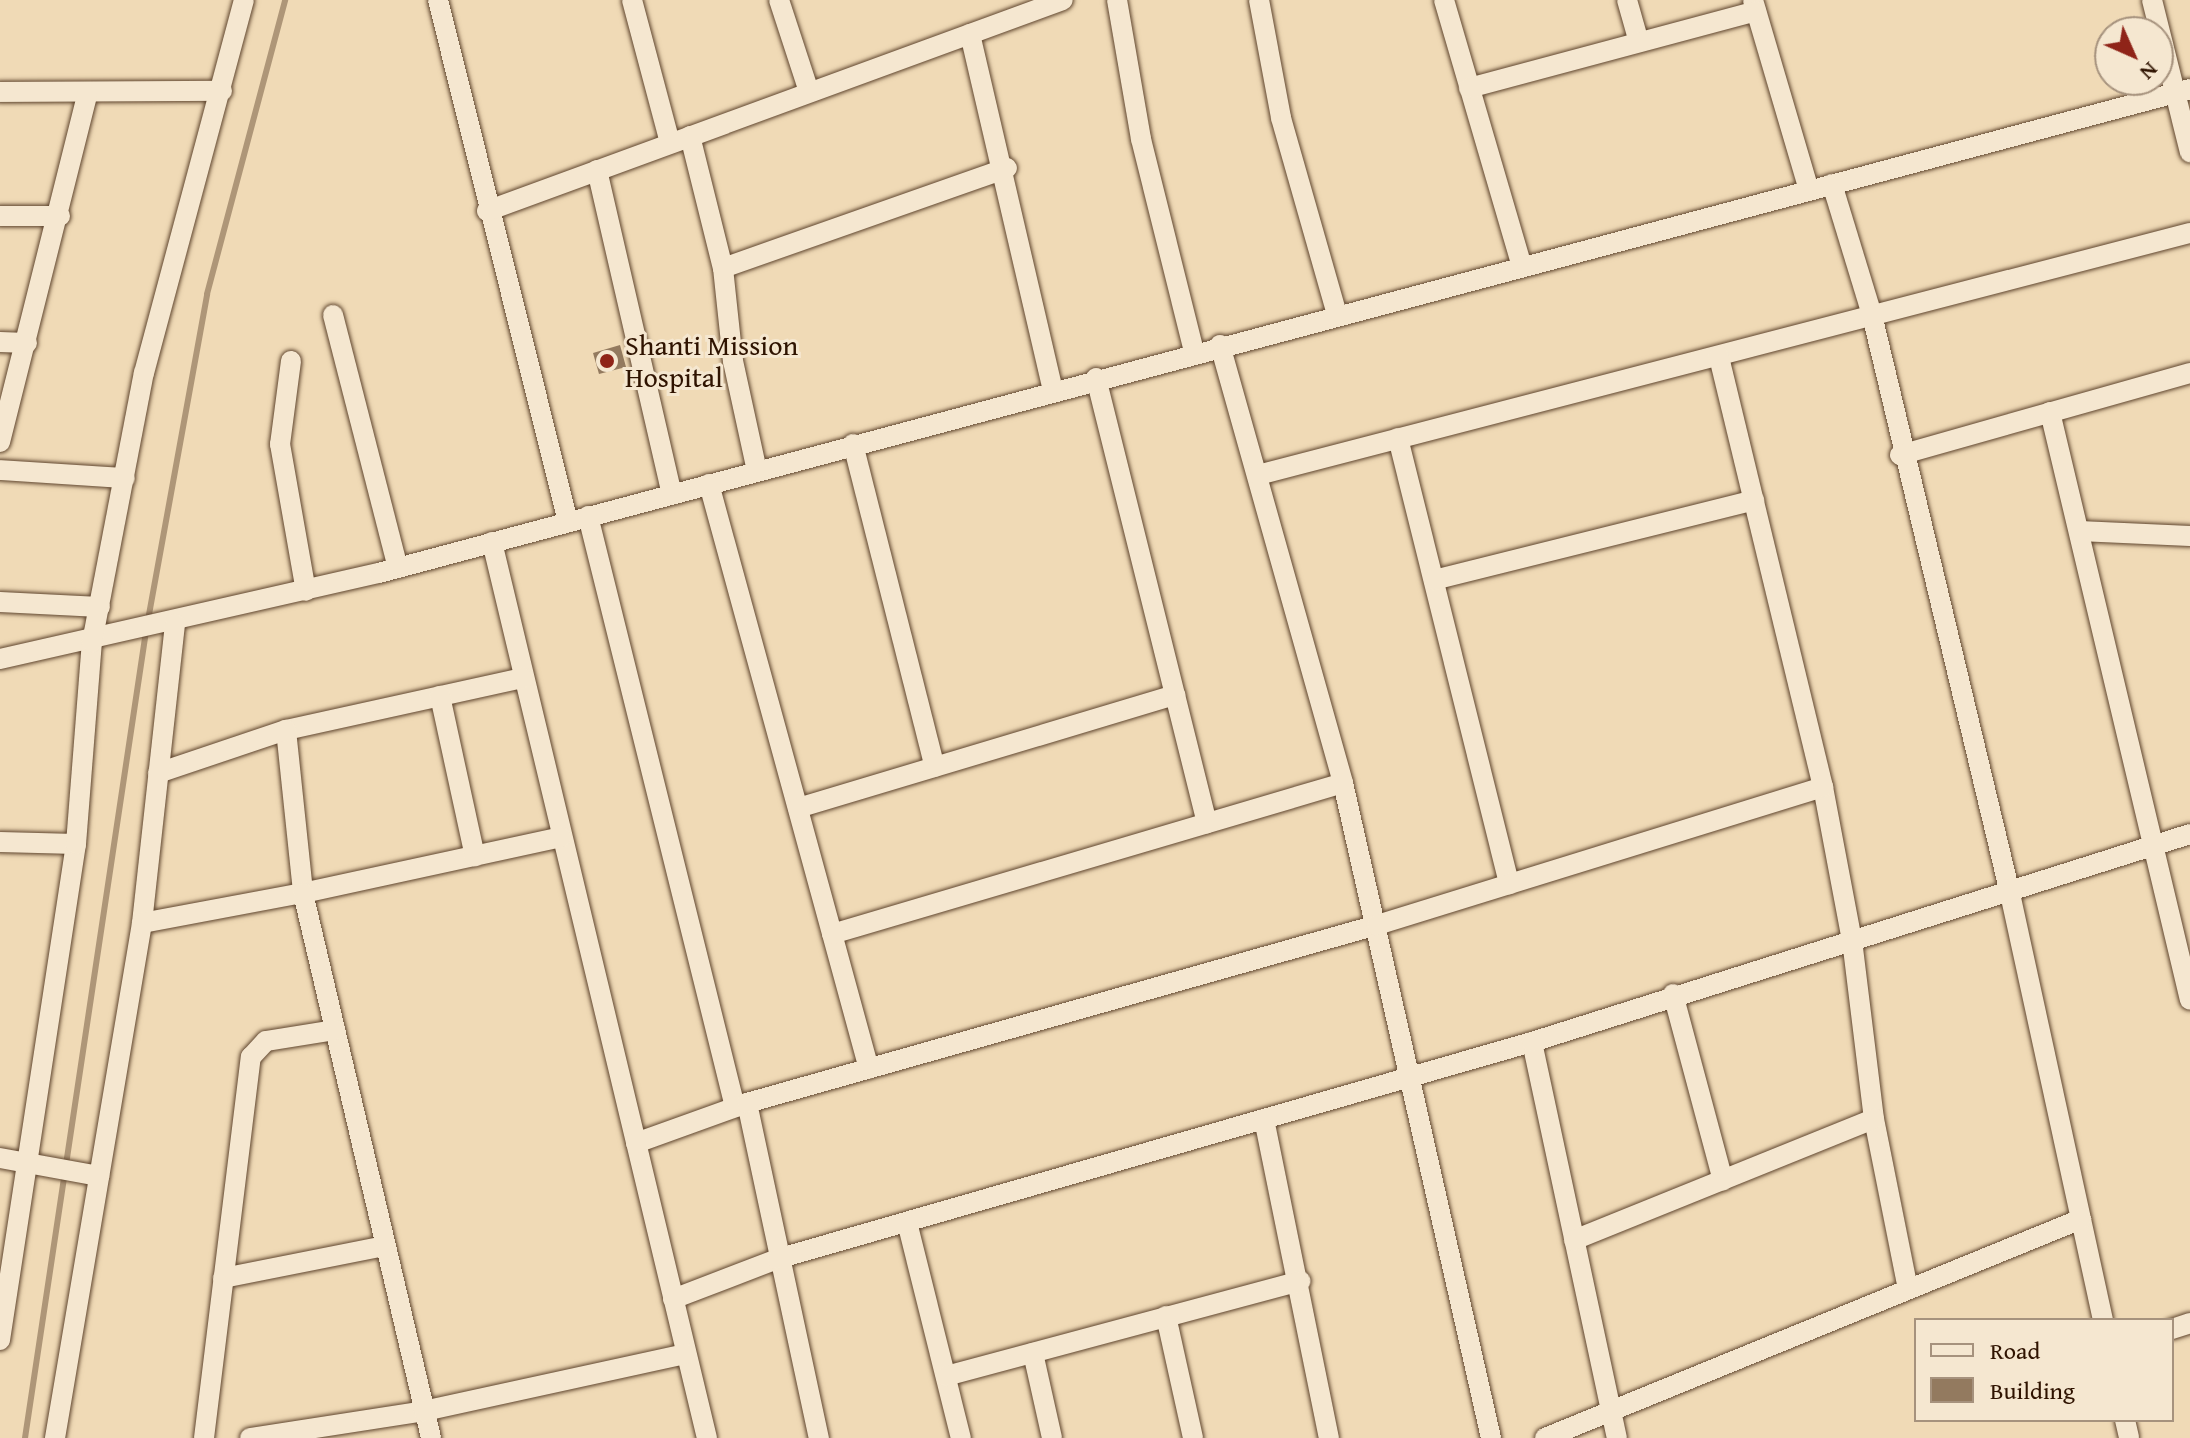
<!DOCTYPE html>
<html>
<head>
<meta charset="utf-8">
<style>
  body { margin:0 }
  #map { position:relative; width:2190px; height:1438px; overflow:hidden; background:#f0dab6; font-family:"Gentium Book Plus",serif }
  div>[style] { position:absolute }
  .stream>* { height:6px; margin:-3px; padding:0 3px; transform-origin:3px; border-radius:3px; background:#ae9678 }
  .building>* { inset:0; background:#937a5f }
  .roads { filter:drop-shadow(0 0 2px #5f452e) drop-shadow(0 0 2px #5f452e) }
  .minor>* { height:20px; margin:-10px; padding:0 10px; transform-origin:10px; border-radius:10px; background:#f5e7d0 }
  .dots>* { width:22px; height:22px; translate:-50% -50%; box-sizing:border-box; border:4px solid #f5e7d0; border-radius:50% }
  span { translate:-50% -50%; white-space:nowrap; text-align:center; line-height:1.15; -webkit-text-stroke:6px #f5e7d0; paint-order:stroke }
  .poi-label { font-size:28px; color:#2f1300 }
  .left { translate:0 -50%; text-align:left }
  .legend { position:absolute; left:1914px; top:1318px; width:260px; height:104px; box-sizing:border-box; background:#f5e7d0; border:2px solid #a6927d; margin:0; padding:10px 14px; list-style:none; font-size:24px; color:#2f1300 }
  .legend li { display:flex; align-items:center; gap:16px; height:40px }
  .legend b { width:40px; border:2px solid #a6927d }
  .north { position:absolute; left:2094px; top:16px; width:80px; height:80px; box-sizing:border-box; background:#f5e7d0; border:2px solid #a6927d; border-radius:50%; rotate:135deg; font-size:22px; font-weight:700; line-height:32px; text-align:center; color:#2f1300 }
  .north::after { content:''; display:block; margin:auto; width:28px; height:36px; background:#8f2418; clip-path:polygon(50% 0,100% 100%,50% 72%,0 100%) }
</style>
</head>
<body>
<div id="map">
  <div class="stream">
    <i style="left:148px;top:620px;width:331px;rotate:-79.7deg"></i>
    <i style="left:207px;top:294px;width:304px;rotate:-75.1deg"></i>
    <i style="left:25px;top:1438px;width:816px;rotate:-81.47deg"></i>
  </div>
  <div class="building">
    <i style="clip-path:polygon(620px 345px,626px 367px,599px 374px,593px 353px)"></i>
  </div>
  <div class="roads">
    <div class="minor">
      <i style="left:438px;top:0;width:538px;rotate:76.02deg"></i>
      <i style="left:632px;top:0;width:148px;rotate:75.1deg"></i>
      <i style="left:779px;top:0;width:97px;rotate:71.9deg"></i>
      <i style="left:1117px;top:0;width:141px;rotate:80.2deg"></i>
      <i style="left:1141px;top:139px;width:219px;rotate:76deg"></i>
      <i style="left:1259px;top:0;width:120px;rotate:79.4deg"></i>
      <i style="left:1281px;top:118px;width:205px;rotate:74.1deg"></i>
      <i style="left:1444px;top:0;width:278px;rotate:73.7deg"></i>
      <i style="left:1627px;top:0;width:41px;rotate:74.2deg"></i>
      <i style="left:1753px;top:0;width:198px;rotate:73.6deg"></i>
      <i style="left:2152px;top:0;width:157px;rotate:76deg"></i>
      <i style="left:970px;top:34px;width:366px;rotate:76.9deg"></i>
      <i style="left:1469px;top:88px;width:297px;rotate:-15deg"></i>
      <i style="left:0;top:92px;width:222px;rotate:-0.3deg"></i>
      <i style="left:690px;top:136px;width:136px;rotate:76deg"></i>
      <i style="left:723px;top:268px;width:94px;rotate:83.9deg"></i>
      <i style="left:733px;top:361px;width:113px;rotate:77.7deg"></i>
      <i style="left:597px;top:170px;width:333px;rotate:77deg"></i>
      <i style="left:1832px;top:184px;width:137px;rotate:73deg"></i>
      <i style="left:1872px;top:315px;width:590px;rotate:76.58deg"></i>
      <i style="left:2009px;top:889px;width:441px;rotate:77.7deg"></i>
      <i style="left:487px;top:211px;width:613px;rotate:-20.12deg"></i>
      <i style="left:0;top:216px;width:60px"></i>
      <i style="left:723px;top:268px;width:301px;rotate:-19.4deg"></i>
      <i style="left:333px;top:315px;width:261px;rotate:75.6deg"></i>
      <i style="left:0;top:342px;width:27px;rotate:2deg"></i>
      <i style="left:1220px;top:345px;width:455px;rotate:74.3deg"></i>
      <i style="left:1343px;top:783px;width:672px;rotate:77.27deg"></i>
      <i style="left:291px;top:361px;width:84px;rotate:97.5deg"></i>
      <i style="left:280px;top:444px;width:149px;rotate:80deg"></i>
      <i style="left:1096px;top:378px;width:459px;rotate:76deg"></i>
      <i style="left:2050px;top:412px;width:604px;rotate:76.61deg"></i>
      <i style="left:1398px;top:438px;width:460px;rotate:76deg"></i>
      <i style="left:0;top:442px;width:357px;rotate:-75.9deg"></i>
      <i style="left:853px;top:444px;width:333px;rotate:75.8deg"></i>
      <i style="left:1900px;top:455px;width:301px;rotate:-15.8deg"></i>
      <i style="left:0;top:470px;width:125px;rotate:3.7deg"></i>
      <i style="left:1258px;top:475px;width:963px;rotate:-14.56deg"></i>
      <i style="left:709px;top:484px;width:606px;rotate:74.7deg"></i>
      <i style="left:588px;top:516px;width:609px;rotate:76.03deg"></i>
      <i style="left:2079px;top:531px;width:111px;rotate:2.6deg"></i>
      <i style="left:492px;top:542px;width:921px;rotate:76.51deg"></i>
      <i style="left:1434px;top:580px;width:330px;rotate:-14deg"></i>
      <i style="left:0;top:602px;width:100px;rotate:2.9deg"></i>
      <i style="left:0;top:659px;width:389px;rotate:-12.8deg"></i>
      <i style="left:379px;top:573px;width:1875px;rotate:-14.96deg"></i>
      <i style="left:523px;top:678px;width:243px;rotate:167.6deg"></i>
      <i style="left:286px;top:730px;width:164px;rotate:84deg"></i>
      <i style="left:303px;top:893px;width:264px;rotate:-12.2deg"></i>
      <i style="left:440px;top:696px;width:164px;rotate:77.7deg"></i>
      <i style="left:158px;top:773px;width:135px;rotate:-18.6deg"></i>
      <i style="left:1823px;top:787px;width:156px;rotate:79.3deg"></i>
      <i style="left:1852px;top:940px;width:180px;rotate:83deg"></i>
      <i style="left:1874px;top:1119px;width:173px;rotate:78.7deg"></i>
      <i style="left:798px;top:808px;width:394px;rotate:-16.7deg"></i>
      <i style="left:0;top:842px;width:76px;rotate:1.5deg"></i>
      <i style="left:142px;top:923px;width:301px;rotate:-83.7deg"></i>
      <i style="left:832px;top:934px;width:533px;rotate:-16.46deg"></i>
      <i style="left:1673px;top:994px;width:193px;rotate:75deg"></i>
      <i style="left:1532px;top:1042px;width:405px;rotate:77.9deg"></i>
      <i style="left:747px;top:1103px;width:343px;rotate:77.9deg"></i>
      <i style="left:1264px;top:1119px;width:326px;rotate:78.5deg"></i>
      <i style="left:636px;top:1143px;width:118px;rotate:-19.8deg"></i>
      <i style="left:747px;top:1103px;width:655px;rotate:-15.78deg"></i>
      <i style="left:1377px;top:925px;width:467px;rotate:-17.2deg"></i>
      <i style="left:1823px;top:787px;width:443px;rotate:-103.6deg"></i>
      <i style="left:0;top:1158px;width:101px;rotate:10.3deg"></i>
      <i style="left:907px;top:1222px;width:223px;rotate:76deg"></i>
      <i style="left:1574px;top:1240px;width:323px;rotate:-22deg"></i>
      <i style="left:223px;top:1278px;width:165px;rotate:-11.2deg"></i>
      <i style="left:673px;top:1299px;width:111px;rotate:-21deg"></i>
      <i style="left:777px;top:1259px;width:786px;rotate:-16.04deg"></i>
      <i style="left:1532px;top:1042px;width:690px;rotate:-17.54deg"></i>
      <i style="left:1166px;top:1316px;width:125px;rotate:77.5deg"></i>
      <i style="left:2172px;top:1329px;width:19px;rotate:-18deg"></i>
      <i style="left:0;top:1340px;width:502px;rotate:-81.29deg"></i>
      <i style="left:76px;top:844px;width:203px;rotate:-85.5deg"></i>
      <i style="left:92px;top:642px;width:274px;rotate:-79.1deg"></i>
      <i style="left:144px;top:373px;width:386px;rotate:-75deg"></i>
      <i style="left:1033px;top:1353px;width:87px;rotate:77.4deg"></i>
      <i style="left:946px;top:1376px;width:367px;rotate:-15deg"></i>
      <i style="left:2125px;top:1420px;width:18px;rotate:77deg"></i>
      <i style="left:55px;top:1438px;width:522px;rotate:-80.41deg"></i>
      <i style="left:142px;top:923px;width:164px;rotate:-10.6deg"></i>
      <i style="left:303px;top:893px;width:560px;rotate:76.78deg"></i>
      <i style="left:204px;top:1438px;width:384px;rotate:-83deg"></i>
      <i style="left:251px;top:1057px;width:22px;rotate:-47deg"></i>
      <i style="left:266px;top:1041px;width:70px;rotate:-9.1deg"></i>
      <i style="left:250px;top:1438px;width:176px;rotate:-8.8deg"></i>
      <i style="left:424px;top:1411px;width:268px;rotate:-12.3deg"></i>
      <i style="left:1545px;top:1438px;width:579px;rotate:-22.22deg"></i>
    </div>
  </div>
  <div class="dots">
    <i style="left:607px;top:361px;background:#8f2418"></i>
  </div>
  <div class="poi-label">
    <span class="left" style="left:625px;top:361px">Shanti Mission<br>Hospital</span>
  </div>
  <ul class="legend">
  <li><b style="height:10px;background:#f5e7d0"></b>Road</li>
  <li><b style="height:22px;background:#937a5f"></b>Building</li>
  </ul>
  <div class="north">N</div>
</div>
</body>
</html>
